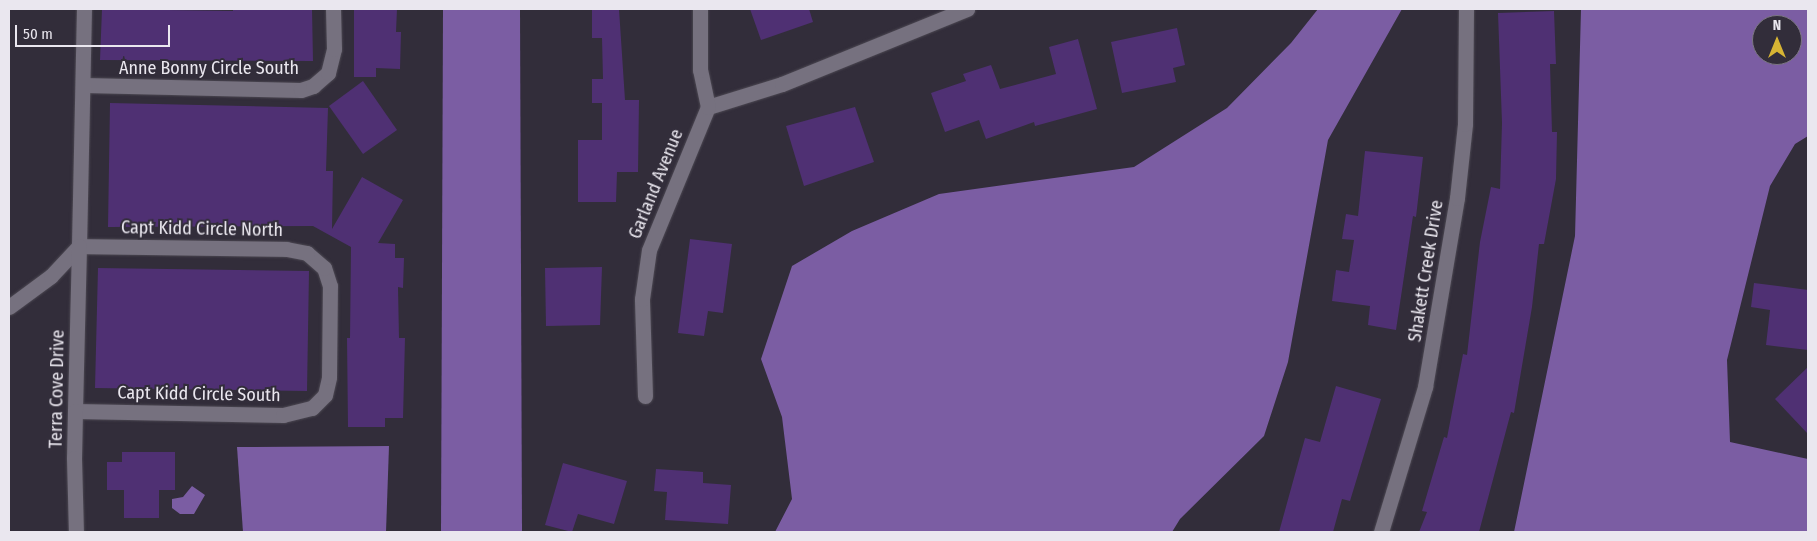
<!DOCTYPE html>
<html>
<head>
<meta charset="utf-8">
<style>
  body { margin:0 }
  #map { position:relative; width:1817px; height:541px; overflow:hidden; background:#322d3a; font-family:"Fira Sans Condensed",sans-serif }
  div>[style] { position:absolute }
  .water>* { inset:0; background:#7b5da3 }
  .building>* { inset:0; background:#4f3073 }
  .roads { filter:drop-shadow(0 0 1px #4c4852) drop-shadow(0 0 1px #4c4852) }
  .minor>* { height:15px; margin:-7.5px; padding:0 7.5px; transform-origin:7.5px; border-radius:7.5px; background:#76717f }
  span { translate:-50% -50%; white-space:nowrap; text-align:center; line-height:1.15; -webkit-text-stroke:4px #322d3a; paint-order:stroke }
  .street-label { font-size:18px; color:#eae7ef }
  .frame { position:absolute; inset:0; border:10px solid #eae7ef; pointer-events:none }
  .north { position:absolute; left:1752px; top:15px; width:50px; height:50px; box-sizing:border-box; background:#322d3a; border:1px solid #7c7782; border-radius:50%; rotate:0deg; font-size:14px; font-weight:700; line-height:20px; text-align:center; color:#eae7ef }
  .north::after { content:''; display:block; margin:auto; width:18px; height:22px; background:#d7b434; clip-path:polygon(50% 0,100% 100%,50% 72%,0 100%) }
  .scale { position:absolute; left:15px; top:25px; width:155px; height:22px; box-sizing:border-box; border:2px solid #eae7ef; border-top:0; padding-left:6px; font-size:15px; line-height:18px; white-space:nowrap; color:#eae7ef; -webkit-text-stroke:4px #322d3a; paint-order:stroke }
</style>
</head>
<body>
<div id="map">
  <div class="water">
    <i style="clip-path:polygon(443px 9px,520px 9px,522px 532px,441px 532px)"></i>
    <i style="clip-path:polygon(1318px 9px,1402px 9px,1328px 140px,1288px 362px,1264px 436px,1180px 519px,1172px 532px,775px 532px,792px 499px,782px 417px,761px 359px,792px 266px,852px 231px,939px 194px,1134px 167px,1227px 108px,1291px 43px)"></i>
    <i style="clip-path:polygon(evenodd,1581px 9px,1808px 9px,1808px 136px,1795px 144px,1770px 186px,1727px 360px,1730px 442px,1808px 459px,1808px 532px,1514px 532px,1575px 236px,1581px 9px,1762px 25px,1792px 25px,1792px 55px,1762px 55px,1762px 25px)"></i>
    <i style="clip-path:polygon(389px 446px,386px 532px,243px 532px,237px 447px)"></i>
    <i style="clip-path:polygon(192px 486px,205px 495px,194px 514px,180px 514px,172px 508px,172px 499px,183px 497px)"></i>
  </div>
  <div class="building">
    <i style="clip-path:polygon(102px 9px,233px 11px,233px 9px,312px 9px,313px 61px,100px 60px)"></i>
    <i style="clip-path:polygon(354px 9px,397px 9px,396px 32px,401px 32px,400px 69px,376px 68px,376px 77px,354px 77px)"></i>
    <i style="clip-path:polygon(592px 9px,619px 9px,625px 100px,639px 100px,638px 172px,617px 172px,616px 202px,578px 202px,578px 140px,602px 140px,602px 103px,592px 103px,592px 79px,603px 79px,602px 38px,592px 38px)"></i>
    <i style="clip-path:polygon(750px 9px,809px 9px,813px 22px,761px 40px)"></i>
    <i style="clip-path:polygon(1554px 11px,1556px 64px,1550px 64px,1552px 132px,1557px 132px,1556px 179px,1544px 244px,1539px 244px,1532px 307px,1514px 413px,1511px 412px,1479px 532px,1419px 532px,1427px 512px,1422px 511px,1444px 437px,1447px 438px,1463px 354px,1467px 355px,1480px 242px,1491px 187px,1500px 189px,1502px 123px,1498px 13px)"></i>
    <i style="clip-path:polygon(1177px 28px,1185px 65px,1173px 68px,1176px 82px,1122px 93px,1111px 42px)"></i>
    <i style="clip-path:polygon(1078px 39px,1097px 109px,1035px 126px,1034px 122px,986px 139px,979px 120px,945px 132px,931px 93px,966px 81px,963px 74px,991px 65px,1000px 89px,1056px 74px,1049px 47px)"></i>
    <i style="clip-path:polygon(363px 81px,397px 130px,363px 154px,329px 106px)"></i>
    <i style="clip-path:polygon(110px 103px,328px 108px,326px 171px,333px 171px,332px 229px,362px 177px,403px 200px,378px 243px,395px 244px,395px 258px,404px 258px,403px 288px,398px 287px,399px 338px,405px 338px,403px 418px,385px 418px,385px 427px,348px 427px,347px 338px,350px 338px,351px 247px,313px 226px,108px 227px)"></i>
    <i style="clip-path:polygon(855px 107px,874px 162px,804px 186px,786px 126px)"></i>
    <i style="clip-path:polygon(1365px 151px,1423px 157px,1416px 217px,1413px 216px,1396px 330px,1368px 325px,1370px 306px,1332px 301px,1336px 270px,1349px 272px,1354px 240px,1342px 239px,1346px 214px,1358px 216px)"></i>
    <i style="clip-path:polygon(690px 239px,732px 244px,723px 313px,708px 311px,704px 336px,678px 333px)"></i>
    <i style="clip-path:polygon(602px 267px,600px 325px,546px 326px,545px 268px)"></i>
    <i style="clip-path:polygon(98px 268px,309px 271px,307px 391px,95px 388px)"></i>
    <i style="clip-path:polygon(1754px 283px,1808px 290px,1808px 350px,1766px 345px,1770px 310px,1751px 307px)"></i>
    <i style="clip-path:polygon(1808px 367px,1808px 434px,1775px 399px)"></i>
    <i style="clip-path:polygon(1336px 386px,1381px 399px,1350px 501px,1342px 499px,1333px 532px,1279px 532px,1305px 438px,1320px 442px)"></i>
    <i style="clip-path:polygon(122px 452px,175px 452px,175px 490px,159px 490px,159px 518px,124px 518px,124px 490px,107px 490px,107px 462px,122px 462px)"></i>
    <i style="clip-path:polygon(563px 463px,627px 481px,614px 524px,578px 514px,572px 532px,545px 525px)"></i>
    <i style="clip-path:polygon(656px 469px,703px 472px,703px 483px,731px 485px,728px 524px,665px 520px,667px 492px,654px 491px)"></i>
  </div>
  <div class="roads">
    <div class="minor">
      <i style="left:84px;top:85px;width:217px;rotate:1.3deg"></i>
      <i style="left:301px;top:90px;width:13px;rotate:-18deg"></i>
      <i style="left:313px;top:86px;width:20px;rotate:-41deg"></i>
      <i style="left:328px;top:73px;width:25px;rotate:-76deg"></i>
      <i style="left:334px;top:49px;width:40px;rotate:-91.4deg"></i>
      <i style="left:708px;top:107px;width:77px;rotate:-17.3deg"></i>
      <i style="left:782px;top:84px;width:200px;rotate:-22.1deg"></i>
      <i style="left:9px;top:307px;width:52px;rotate:-36.4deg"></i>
      <i style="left:51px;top:276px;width:41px;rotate:-47deg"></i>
      <i style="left:79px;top:246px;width:237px;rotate:-88.8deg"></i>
      <i style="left:645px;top:396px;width:97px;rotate:-91.8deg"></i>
      <i style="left:642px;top:299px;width:49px;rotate:-81.9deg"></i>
      <i style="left:649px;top:250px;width:155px;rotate:-67.6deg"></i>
      <i style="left:708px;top:107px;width:38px;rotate:-102deg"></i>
      <i style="left:700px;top:70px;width:61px;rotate:-90deg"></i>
      <i style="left:75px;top:411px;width:208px;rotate:1.1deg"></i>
      <i style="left:283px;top:415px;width:30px;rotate:-14deg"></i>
      <i style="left:312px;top:408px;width:18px;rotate:-45deg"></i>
      <i style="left:325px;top:395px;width:18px;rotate:-77deg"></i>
      <i style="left:329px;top:377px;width:91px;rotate:-89.4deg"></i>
      <i style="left:330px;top:286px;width:19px;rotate:-108deg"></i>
      <i style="left:324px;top:268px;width:23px;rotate:-139deg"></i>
      <i style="left:307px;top:253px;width:21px;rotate:-169deg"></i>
      <i style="left:286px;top:249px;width:207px;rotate:-179.2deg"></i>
      <i style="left:79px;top:246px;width:165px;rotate:91.4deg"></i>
      <i style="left:75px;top:411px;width:47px;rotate:91.2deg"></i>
      <i style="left:74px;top:458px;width:74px;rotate:88.5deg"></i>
      <i style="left:1381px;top:532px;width:152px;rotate:-73.1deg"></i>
      <i style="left:1425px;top:387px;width:192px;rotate:-80.4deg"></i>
      <i style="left:1457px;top:198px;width:74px;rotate:-83.8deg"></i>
      <i style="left:1465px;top:124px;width:115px;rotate:-89.5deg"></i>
    </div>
  </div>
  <div class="street-label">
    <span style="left:209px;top:68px">Anne Bonny Circle South</span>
    <span style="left:656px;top:184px;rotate:-68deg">Garland Avenue</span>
    <span style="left:202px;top:229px;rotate:1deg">Capt Kidd Circle North</span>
    <span style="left:1426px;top:271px;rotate:-81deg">Shakett Creek Drive</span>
    <span style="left:57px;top:389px;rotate:-89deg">Terra Cove Drive</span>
    <span style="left:199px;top:394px;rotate:1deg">Capt Kidd Circle South</span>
  </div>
  <div class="frame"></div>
  <div class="north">N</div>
  <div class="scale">50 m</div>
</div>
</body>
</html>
